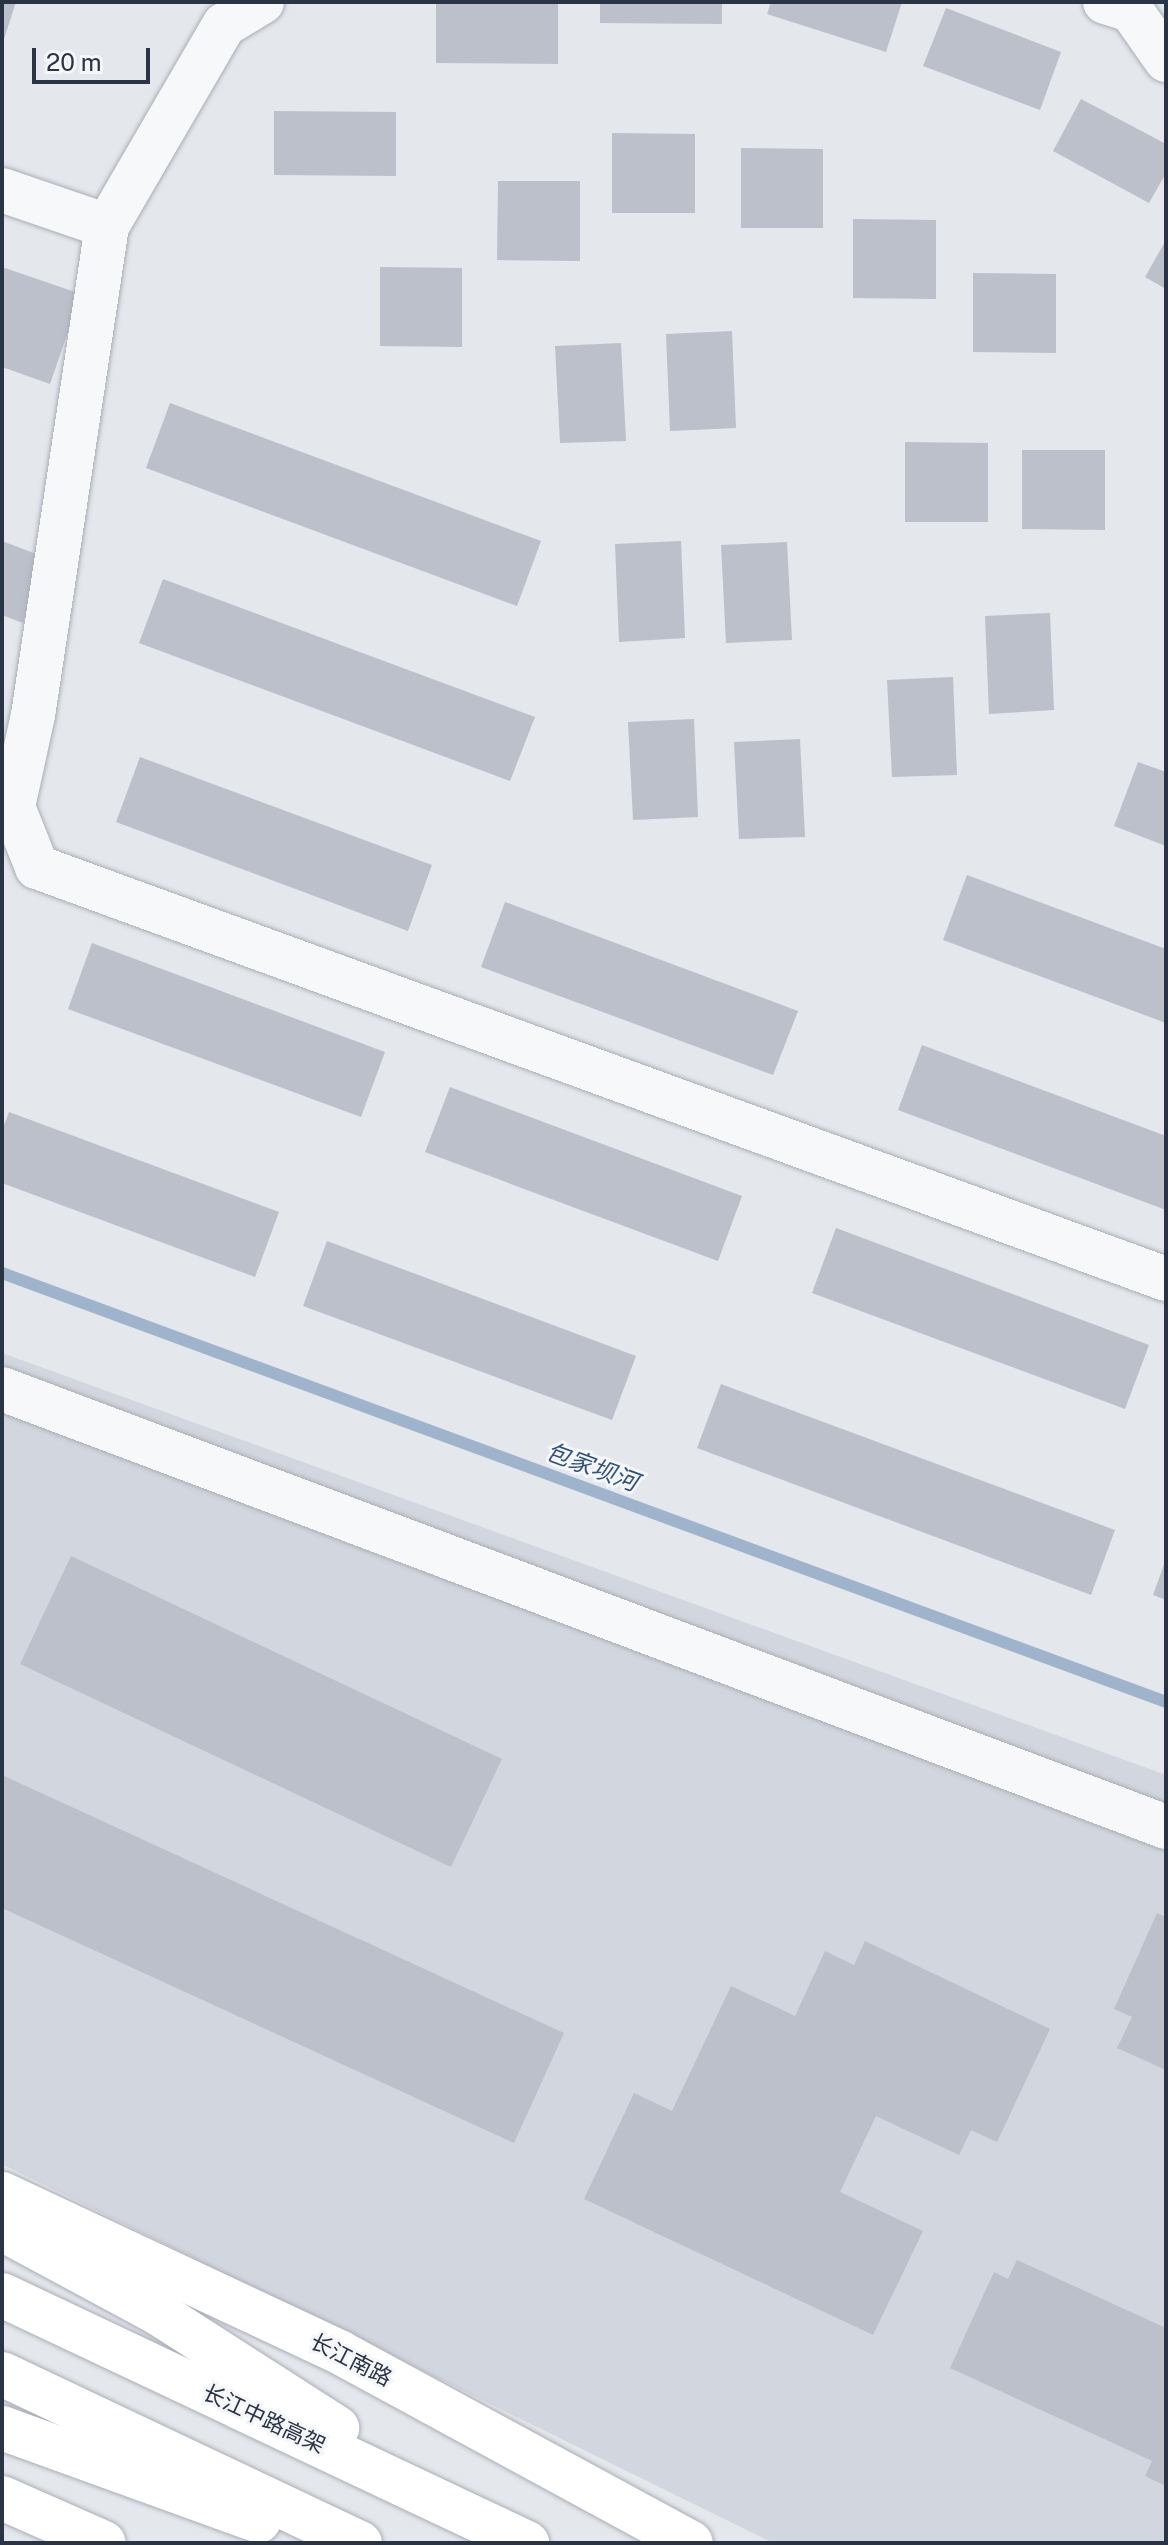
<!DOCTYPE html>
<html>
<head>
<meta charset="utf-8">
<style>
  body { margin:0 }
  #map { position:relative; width:1168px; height:2545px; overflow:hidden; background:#e4e7ec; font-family:"Public Sans","Noto Sans SC",sans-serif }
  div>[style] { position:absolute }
  .built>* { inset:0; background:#d2d6de }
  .stream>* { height:12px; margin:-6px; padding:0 6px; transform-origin:6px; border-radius:6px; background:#9fb4cc }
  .building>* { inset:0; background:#bbc0ca }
  .roads { filter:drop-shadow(0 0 2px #a9aeb7) drop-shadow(0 0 2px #a9aeb7) }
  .minor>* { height:44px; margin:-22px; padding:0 22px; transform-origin:22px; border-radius:22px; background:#f7f8fa }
  .primary>* { height:44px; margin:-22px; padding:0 22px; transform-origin:22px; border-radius:22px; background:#fff }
  .trunk>* { height:44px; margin:-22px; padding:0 22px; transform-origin:22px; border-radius:22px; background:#fff }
  span { translate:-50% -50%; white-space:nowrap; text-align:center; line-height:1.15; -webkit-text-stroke:6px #f4f6f9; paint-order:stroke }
  .street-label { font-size:22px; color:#2b3445 }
  .water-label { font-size:24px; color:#34527a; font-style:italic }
  .frame { position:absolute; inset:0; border:4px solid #2b3445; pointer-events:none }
  .scale { position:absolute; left:32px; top:48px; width:118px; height:36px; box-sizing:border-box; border:4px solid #2b3445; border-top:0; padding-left:10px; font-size:24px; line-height:28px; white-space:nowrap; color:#2b3445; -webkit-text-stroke:6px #f4f6f9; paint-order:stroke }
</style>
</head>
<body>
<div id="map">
  <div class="built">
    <i style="clip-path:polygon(2px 1353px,1166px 1775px,1166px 2543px,773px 2543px,2px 2164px)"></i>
  </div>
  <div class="stream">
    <i style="left:2px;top:1273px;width:1241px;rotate:20.23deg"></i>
  </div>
  <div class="building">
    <i style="clip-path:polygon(2px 2px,16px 2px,3px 42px,2px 42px)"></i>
    <i style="clip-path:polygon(436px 2px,558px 2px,558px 64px,436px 63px)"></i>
    <i style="clip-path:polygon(600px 2px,722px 2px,722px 24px,600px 23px)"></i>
    <i style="clip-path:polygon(771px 2px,902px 2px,886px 52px,767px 14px)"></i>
    <i style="clip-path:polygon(946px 8px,1061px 52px,1040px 110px,923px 66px)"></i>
    <i style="clip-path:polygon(1081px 99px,1166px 144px,1166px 173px,1149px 203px,1053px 151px)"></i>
    <i style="clip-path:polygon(274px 111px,396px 112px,396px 176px,274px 175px)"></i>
    <i style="clip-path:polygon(612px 133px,695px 134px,695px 213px,612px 213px)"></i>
    <i style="clip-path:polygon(741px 148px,823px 149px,823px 228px,741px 228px)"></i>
    <i style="clip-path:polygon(498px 181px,580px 181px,580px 261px,497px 260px)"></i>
    <i style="clip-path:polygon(853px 219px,936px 220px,936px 299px,853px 298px)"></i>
    <i style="clip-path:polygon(1166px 240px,1166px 289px,1145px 277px)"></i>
    <i style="clip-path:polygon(2px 267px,81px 294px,50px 384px,2px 367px)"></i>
    <i style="clip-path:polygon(380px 267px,462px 268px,462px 347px,380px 346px)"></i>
    <i style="clip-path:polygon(973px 273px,1056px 274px,1056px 353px,973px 352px)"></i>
    <i style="clip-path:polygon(732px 331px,736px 428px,670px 431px,666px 334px)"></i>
    <i style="clip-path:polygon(621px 343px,626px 441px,560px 443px,555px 346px)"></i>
    <i style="clip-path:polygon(170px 403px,541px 541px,517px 606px,146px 468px)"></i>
    <i style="clip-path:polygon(905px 442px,988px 443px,988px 522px,905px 522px)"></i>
    <i style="clip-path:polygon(1022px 450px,1105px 450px,1105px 530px,1022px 529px)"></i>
    <i style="clip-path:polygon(2px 541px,47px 558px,23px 623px,2px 615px)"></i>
    <i style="clip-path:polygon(681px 541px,685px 638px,619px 642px,615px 544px)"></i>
    <i style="clip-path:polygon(787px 542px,792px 640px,726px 643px,721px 545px)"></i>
    <i style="clip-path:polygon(163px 579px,535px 717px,510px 781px,139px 643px)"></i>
    <i style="clip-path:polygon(1050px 613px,1054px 710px,989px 714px,985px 616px)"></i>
    <i style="clip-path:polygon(953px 677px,957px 775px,892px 777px,887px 680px)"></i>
    <i style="clip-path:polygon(694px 719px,698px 817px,633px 820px,628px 722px)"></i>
    <i style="clip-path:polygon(800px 739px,805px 837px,739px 839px,734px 742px)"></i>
    <i style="clip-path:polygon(140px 757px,432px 865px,408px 931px,116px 822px)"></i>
    <i style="clip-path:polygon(1138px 762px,1166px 772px,1166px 846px,1114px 826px)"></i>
    <i style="clip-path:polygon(967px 875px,1166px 949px,1166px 1023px,943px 940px)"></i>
    <i style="clip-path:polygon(505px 902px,798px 1011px,773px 1075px,481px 967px)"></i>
    <i style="clip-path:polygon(92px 943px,385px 1052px,361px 1117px,68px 1009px)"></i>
    <i style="clip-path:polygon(922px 1045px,1166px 1136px,1166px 1210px,898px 1110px)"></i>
    <i style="clip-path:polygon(450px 1087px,742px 1196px,718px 1261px,425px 1152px)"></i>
    <i style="clip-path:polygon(9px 1112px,279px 1212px,255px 1277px,2px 1183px,2px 1131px)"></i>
    <i style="clip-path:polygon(836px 1228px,1149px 1345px,1125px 1409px,812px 1293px)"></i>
    <i style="clip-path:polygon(327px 1241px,636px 1356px,612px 1420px,303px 1306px)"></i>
    <i style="clip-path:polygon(721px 1384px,1115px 1530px,1091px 1595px,697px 1448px)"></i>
    <i style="clip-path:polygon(71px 1556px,502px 1759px,451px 1867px,20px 1664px)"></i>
    <i style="clip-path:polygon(1166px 1559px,1166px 1600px,1153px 1595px)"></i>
    <i style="clip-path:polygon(2px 1775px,564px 2033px,514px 2143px,2px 1908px)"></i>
    <i style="clip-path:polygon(1157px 1913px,1166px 1917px,1166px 2070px,1117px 2048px,1132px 2017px,1114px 2009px)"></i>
    <i style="clip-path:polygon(865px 1941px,1050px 2029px,997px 2142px,971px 2130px,959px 2155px,876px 2116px,840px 2192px,923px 2231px,873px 2335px,584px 2199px,634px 2093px,672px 2111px,731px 1986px,795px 2016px,825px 1951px,854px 1965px)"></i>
    <i style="clip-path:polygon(1017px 2260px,1166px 2328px,1166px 2486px,1145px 2476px,1152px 2461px,950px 2368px,994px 2272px,1008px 2279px)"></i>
  </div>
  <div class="roads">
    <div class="minor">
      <i style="left:262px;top:2px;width:44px;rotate:148.8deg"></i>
      <i style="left:224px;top:25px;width:233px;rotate:120.2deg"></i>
      <i style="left:107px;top:226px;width:495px;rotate:98.6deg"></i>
      <i style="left:33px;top:715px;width:94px;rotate:102.3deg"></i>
      <i style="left:13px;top:807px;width:65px;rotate:68.2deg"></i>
      <i style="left:37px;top:867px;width:1202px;rotate:20.05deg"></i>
      <i style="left:1105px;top:2px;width:27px;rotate:17deg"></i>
      <i style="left:1131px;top:10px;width:61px;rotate:55deg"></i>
      <i style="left:2px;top:190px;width:111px;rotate:18.9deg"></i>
      <i style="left:2px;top:1389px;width:1244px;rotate:20.62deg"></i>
    </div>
    <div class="primary">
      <i style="left:2px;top:2194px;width:374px;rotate:25.1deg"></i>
      <i style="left:341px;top:2353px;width:398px;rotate:28.5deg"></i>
      <i style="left:2px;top:2498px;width:111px;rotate:23.8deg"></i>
    </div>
    <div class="trunk">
      <i style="left:2px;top:2229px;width:177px;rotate:28.3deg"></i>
      <i style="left:158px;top:2313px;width:213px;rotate:32.7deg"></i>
      <i style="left:2px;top:2295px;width:581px;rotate:25.29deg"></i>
      <i style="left:2px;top:2374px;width:396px;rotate:25.3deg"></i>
      <i style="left:2px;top:2428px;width:273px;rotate:19.9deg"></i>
    </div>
  </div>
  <div class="street-label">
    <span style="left:351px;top:2360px;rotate:27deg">长江南路</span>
    <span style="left:264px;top:2419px;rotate:25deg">长江中路高架</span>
  </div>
  <div class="water-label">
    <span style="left:592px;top:1467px;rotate:20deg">包家坝河</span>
  </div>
  <div class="frame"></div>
  <div class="scale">20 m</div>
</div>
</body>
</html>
